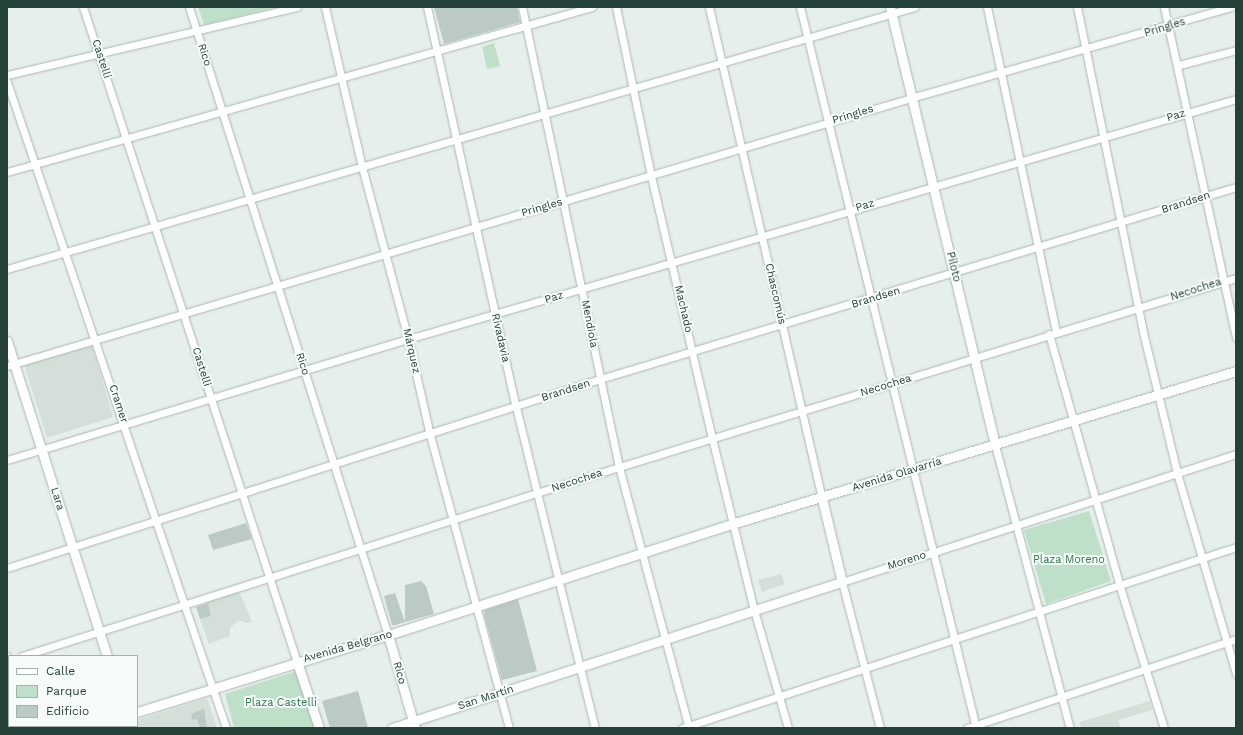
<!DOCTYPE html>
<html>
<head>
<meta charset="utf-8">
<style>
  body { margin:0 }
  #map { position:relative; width:1243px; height:735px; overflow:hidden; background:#e6efeb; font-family:"Work Sans",sans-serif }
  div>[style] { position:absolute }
  .built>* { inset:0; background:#d4dfda }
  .green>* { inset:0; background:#bfe0c8 }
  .building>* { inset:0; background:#bbcac4 }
  .roads { filter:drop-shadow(0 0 1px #a8b8b2) drop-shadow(0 0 1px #a8b8b2) }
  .street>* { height:7px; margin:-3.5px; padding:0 3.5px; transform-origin:3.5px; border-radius:3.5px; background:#fff }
  .secondary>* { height:9px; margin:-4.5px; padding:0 4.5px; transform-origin:4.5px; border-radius:4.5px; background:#fff }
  span { translate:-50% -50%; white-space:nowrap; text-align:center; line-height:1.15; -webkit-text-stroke:4px #f7fbf9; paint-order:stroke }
  .street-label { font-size:11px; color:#24423a }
  .park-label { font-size:11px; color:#2d7a4b }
  .frame { position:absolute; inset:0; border:8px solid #24423a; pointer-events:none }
  .legend { position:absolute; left:8px; top:655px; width:130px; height:72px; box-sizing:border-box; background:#f7fbf9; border:1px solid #a3b1ad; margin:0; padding:5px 7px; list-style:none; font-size:12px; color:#24423a }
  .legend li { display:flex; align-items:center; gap:8px; height:20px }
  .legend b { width:20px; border:1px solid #a3b1ad }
</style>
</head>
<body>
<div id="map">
  <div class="built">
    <i style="clip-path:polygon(92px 346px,113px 417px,47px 438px,24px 364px)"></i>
    <i style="clip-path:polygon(781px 574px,785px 584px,762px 592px,758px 580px)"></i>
    <i style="clip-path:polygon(239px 591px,252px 622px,246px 623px,239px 620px,230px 628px,230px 636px,209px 644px,200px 619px,211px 616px,207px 602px)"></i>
    <i style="clip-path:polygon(207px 698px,217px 728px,135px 728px,137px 720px)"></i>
    <i style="clip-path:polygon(1150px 701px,1152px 710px,1118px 720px,1121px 728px,1081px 728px,1080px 722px)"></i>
  </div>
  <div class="green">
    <i style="clip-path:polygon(198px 7px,276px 7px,204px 25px)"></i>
    <i style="clip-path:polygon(494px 43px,500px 66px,487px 69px,482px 47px)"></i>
    <i style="clip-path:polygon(1089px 511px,1111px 581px,1046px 604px,1024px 530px)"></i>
    <i style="clip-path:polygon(297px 671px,315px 728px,234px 728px,225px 694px)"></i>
  </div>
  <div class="building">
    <i style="clip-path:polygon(434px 7px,517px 7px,520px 22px,444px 44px)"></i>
    <i style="clip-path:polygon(246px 523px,252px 539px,213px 550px,208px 535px)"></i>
    <i style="clip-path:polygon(421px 581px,426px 586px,434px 614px,405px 622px,405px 585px)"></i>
    <i style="clip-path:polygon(395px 593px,405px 622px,395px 625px,392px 625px,384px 596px)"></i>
    <i style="clip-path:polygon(518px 599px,537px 671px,502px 680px,484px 614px,485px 610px)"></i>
    <i style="clip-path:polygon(208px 603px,211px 616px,200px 619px,196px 607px)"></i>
    <i style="clip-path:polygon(358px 691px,368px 728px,330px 728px,322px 701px)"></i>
    <i style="clip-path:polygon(204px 709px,207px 728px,200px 728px,197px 719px,193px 720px,191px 714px)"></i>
  </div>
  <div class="roads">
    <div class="street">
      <i style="left:83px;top:7px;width:689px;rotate:71.91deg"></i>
      <i style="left:189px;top:7px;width:659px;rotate:72.42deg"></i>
      <i style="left:325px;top:7px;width:164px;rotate:77deg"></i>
      <i style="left:362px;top:167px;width:178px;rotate:75deg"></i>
      <i style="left:408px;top:339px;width:98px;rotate:77.1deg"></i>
      <i style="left:430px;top:435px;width:303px;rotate:74.9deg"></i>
      <i style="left:427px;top:7px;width:410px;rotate:77.5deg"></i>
      <i style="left:516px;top:407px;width:331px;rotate:76.2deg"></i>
      <i style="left:522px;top:7px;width:470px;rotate:78.1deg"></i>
      <i style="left:619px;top:467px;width:270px;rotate:75deg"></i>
      <i style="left:616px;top:7px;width:173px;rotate:78.3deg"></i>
      <i style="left:651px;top:176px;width:269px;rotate:76.9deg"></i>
      <i style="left:712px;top:438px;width:177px;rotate:76.3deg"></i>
      <i style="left:754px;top:610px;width:123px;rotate:73.9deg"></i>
      <i style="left:709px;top:7px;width:505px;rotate:77.06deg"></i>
      <i style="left:800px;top:7px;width:742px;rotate:76.28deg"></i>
      <i style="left:987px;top:7px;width:332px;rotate:78deg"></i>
      <i style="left:1077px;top:7px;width:332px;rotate:78.5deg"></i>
      <i style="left:1143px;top:332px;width:145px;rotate:76.4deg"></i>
      <i style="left:1177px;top:473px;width:209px;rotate:73.6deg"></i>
      <i style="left:1164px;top:7px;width:338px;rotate:77.7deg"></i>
      <i style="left:1179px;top:65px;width:59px;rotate:-14.7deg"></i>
      <i style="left:7px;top:75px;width:298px;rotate:-13.2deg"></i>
      <i style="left:7px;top:82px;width:682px;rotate:71.27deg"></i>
      <i style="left:7px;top:172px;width:608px;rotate:-15.75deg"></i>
      <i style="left:7px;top:269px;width:945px;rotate:-16.1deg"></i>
      <i style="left:1049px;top:334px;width:263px;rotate:74.3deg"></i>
      <i style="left:1120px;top:587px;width:148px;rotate:72.7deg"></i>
      <i style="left:7px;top:366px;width:943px;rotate:-16.51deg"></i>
      <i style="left:911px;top:98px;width:333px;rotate:-15.9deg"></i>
      <i style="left:995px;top:445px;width:293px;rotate:75.2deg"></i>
      <i style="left:7px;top:460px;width:419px;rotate:-16.8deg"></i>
      <i style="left:408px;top:339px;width:862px;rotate:-16.16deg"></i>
      <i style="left:7px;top:568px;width:622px;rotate:-17.68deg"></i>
      <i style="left:600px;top:379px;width:664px;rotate:-16.8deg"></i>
      <i style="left:7px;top:656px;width:6px;rotate:72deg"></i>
      <i style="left:22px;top:656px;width:626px;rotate:-17.57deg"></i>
      <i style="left:619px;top:467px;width:645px;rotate:-17.03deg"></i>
      <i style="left:29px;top:726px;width:2px;rotate:90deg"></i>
      <i style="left:682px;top:728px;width:583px;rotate:-18.09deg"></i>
      <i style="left:880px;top:728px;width:151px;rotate:-104.6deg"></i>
      <i style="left:842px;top:582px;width:414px;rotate:-18deg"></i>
      <i style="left:967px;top:728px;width:283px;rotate:-18.3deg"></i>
    </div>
    <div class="secondary">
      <i style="left:890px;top:7px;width:450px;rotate:76.5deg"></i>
      <i style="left:7px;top:341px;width:330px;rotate:72.4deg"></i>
      <i style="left:388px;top:635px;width:97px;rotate:73.8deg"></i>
      <i style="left:297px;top:662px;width:70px;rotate:71.6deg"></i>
      <i style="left:137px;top:712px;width:263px;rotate:-17.1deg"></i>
      <i style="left:388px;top:635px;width:365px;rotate:-17.9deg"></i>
      <i style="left:735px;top:523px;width:524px;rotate:-16.88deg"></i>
      <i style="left:129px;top:726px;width:2px;rotate:63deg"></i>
      <i style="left:85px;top:728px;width:7px;rotate:-16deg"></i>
      <i style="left:392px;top:728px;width:473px;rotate:-18deg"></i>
      <i style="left:842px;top:582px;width:85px;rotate:-103.5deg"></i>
    </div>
  </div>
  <div class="street-label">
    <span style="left:1165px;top:28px;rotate:-17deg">Pringles</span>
    <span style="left:204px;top:55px;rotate:72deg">Rico</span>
    <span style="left:101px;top:59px;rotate:72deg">Castelli</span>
    <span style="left:853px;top:115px;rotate:-17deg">Pringles</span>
    <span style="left:1176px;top:116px;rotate:-16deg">Paz</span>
    <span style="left:1186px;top:203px;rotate:-18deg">Brandsen</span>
    <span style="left:865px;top:206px;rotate:-16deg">Paz</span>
    <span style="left:542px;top:208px;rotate:-16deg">Pringles</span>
    <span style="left:953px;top:267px;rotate:76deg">Piloto</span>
    <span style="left:1196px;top:290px;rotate:-18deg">Necochea</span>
    <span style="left:775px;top:294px;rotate:77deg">Chascomús</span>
    <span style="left:554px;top:298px;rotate:-16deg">Paz</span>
    <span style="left:876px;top:298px;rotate:-17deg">Brandsen</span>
    <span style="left:683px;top:309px;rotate:77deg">Machado</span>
    <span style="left:589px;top:324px;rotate:79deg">Mendiola</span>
    <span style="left:500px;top:338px;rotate:77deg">Rivadavia</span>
    <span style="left:411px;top:351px;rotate:77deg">Márquez</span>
    <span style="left:302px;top:364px;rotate:72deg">Rico</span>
    <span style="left:201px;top:367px;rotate:73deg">Castelli</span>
    <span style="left:886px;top:386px;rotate:-17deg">Necochea</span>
    <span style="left:566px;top:391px;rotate:-18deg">Brandsen</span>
    <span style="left:118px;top:404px;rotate:72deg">Cramer</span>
    <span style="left:897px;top:475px;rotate:-17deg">Avenida Olavarría</span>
    <span style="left:577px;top:481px;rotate:-18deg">Necochea</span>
    <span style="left:57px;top:499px;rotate:73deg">Lara</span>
    <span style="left:907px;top:561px;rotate:-18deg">Moreno</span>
    <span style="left:348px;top:647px;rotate:-16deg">Avenida Belgrano</span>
    <span style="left:399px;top:673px;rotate:74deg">Rico</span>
    <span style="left:486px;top:698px;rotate:-18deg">San Martín</span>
  </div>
  <div class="park-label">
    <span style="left:1069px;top:560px">Plaza Moreno</span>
    <span style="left:281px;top:703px">Plaza Castelli</span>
  </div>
  <div class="frame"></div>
  <ul class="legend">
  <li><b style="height:5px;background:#fff"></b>Calle</li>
  <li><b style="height:11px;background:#bfe0c8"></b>Parque</li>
  <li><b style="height:11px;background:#bbcac4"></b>Edificio</li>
  </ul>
</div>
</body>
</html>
